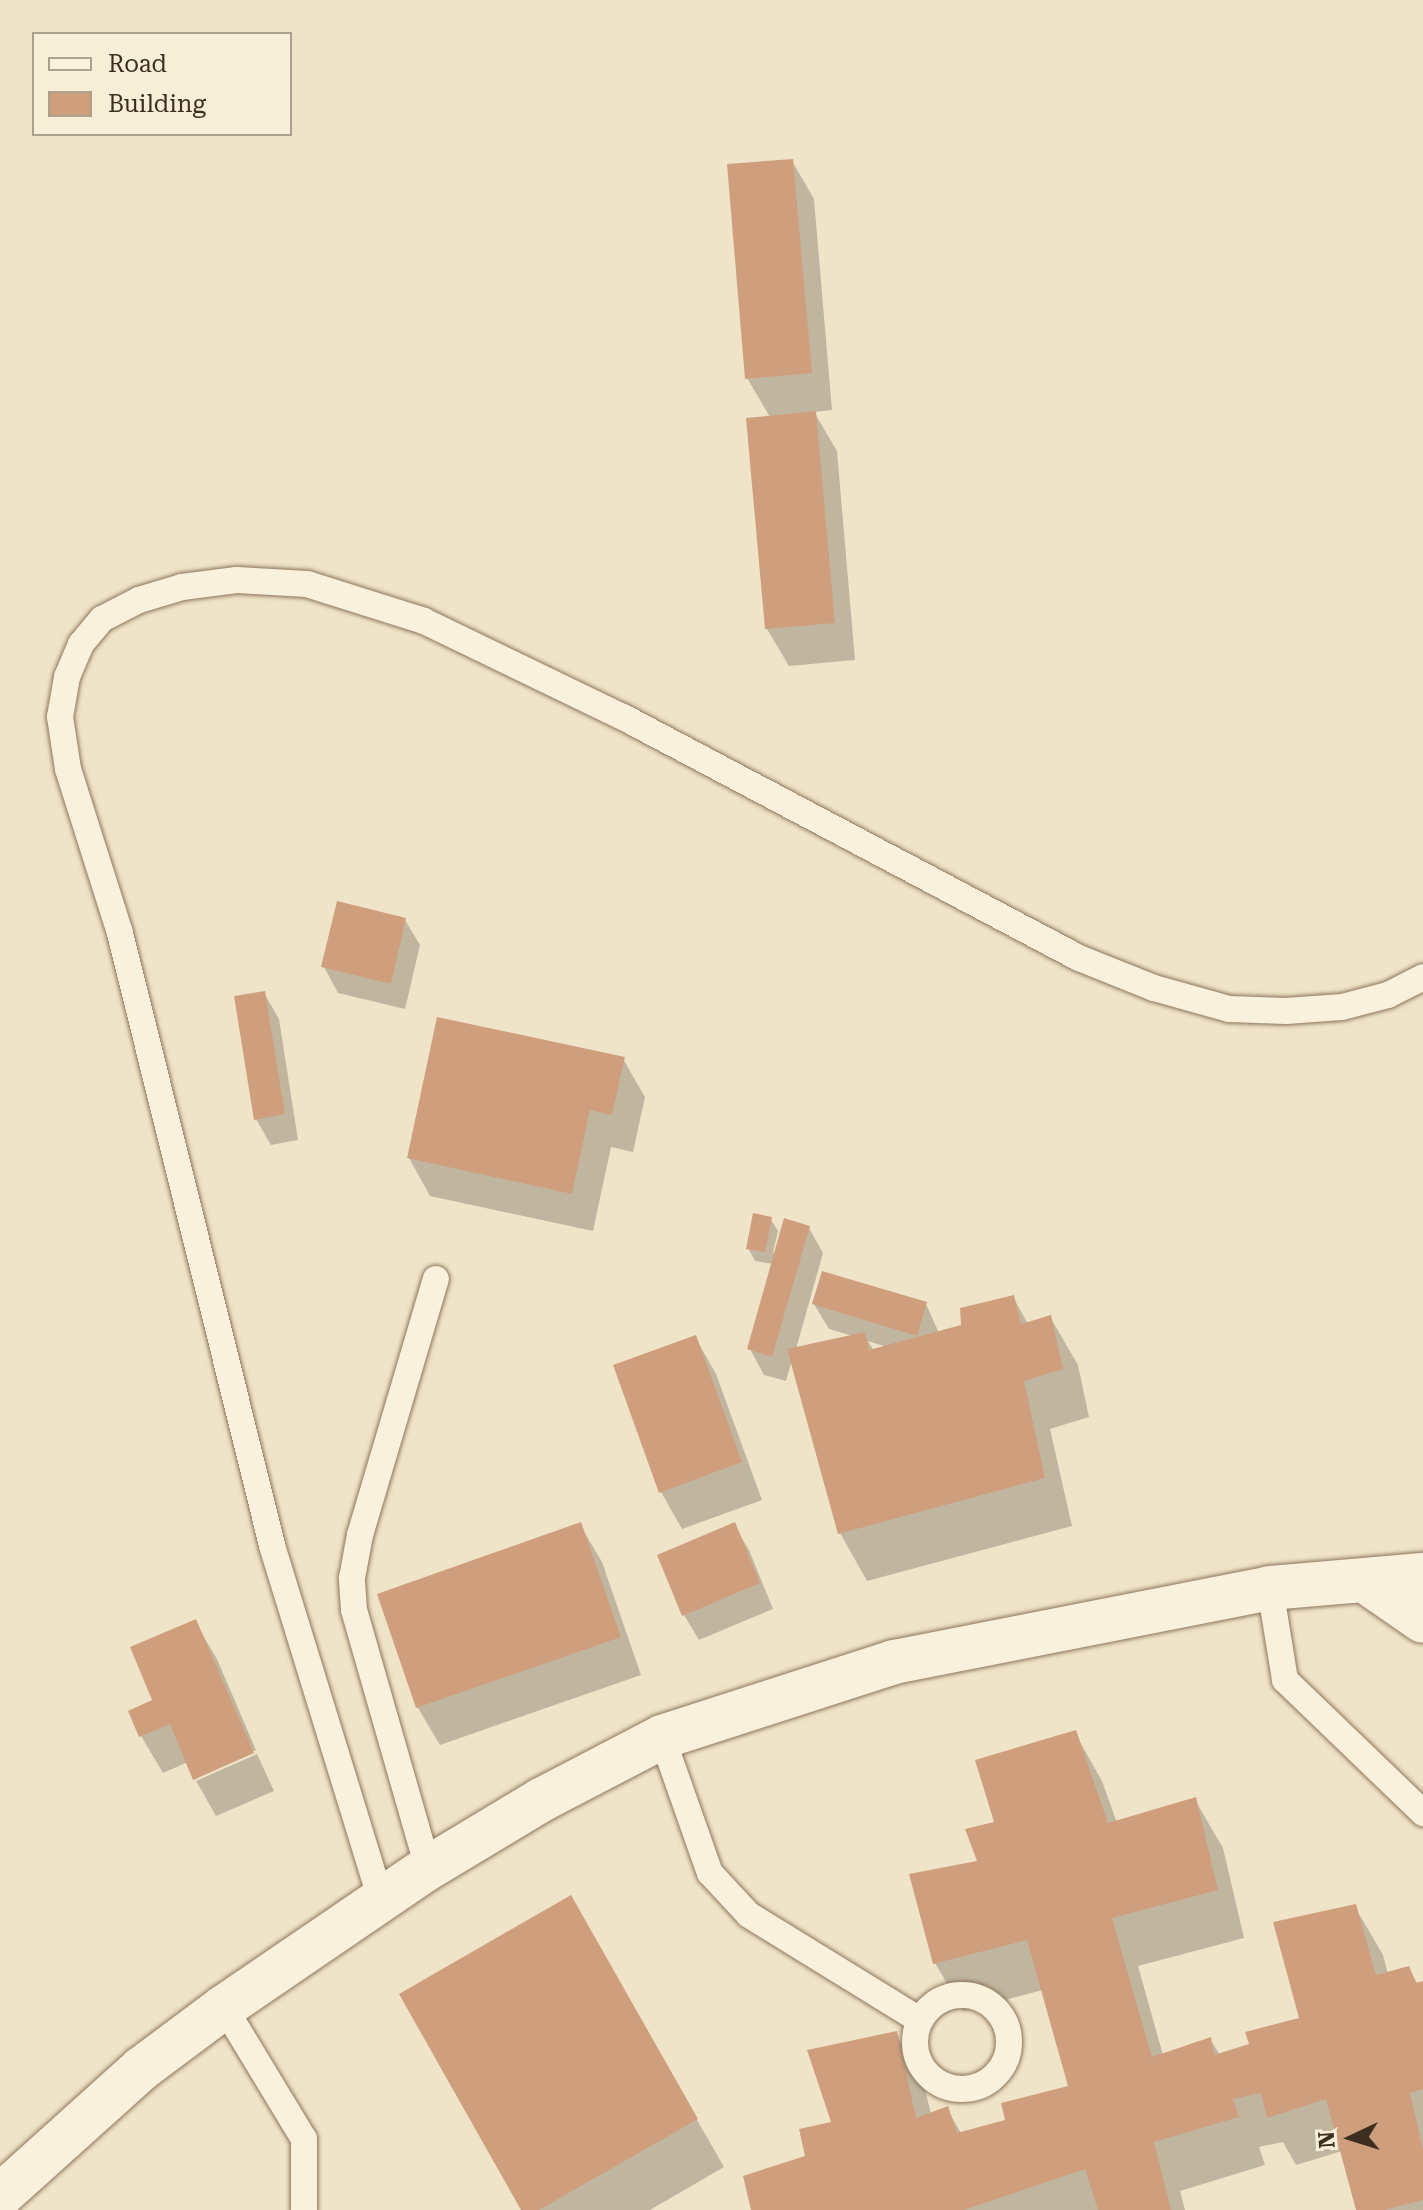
<!DOCTYPE html>
<html>
<head>
<meta charset="utf-8">
<style>
  body { margin:0 }
  #map { position:relative; width:1423px; height:2210px; overflow:hidden; background:#f0e4c8; font-family:"Roboto Serif",serif }
  div>[style] { position:absolute }
  .shadow>* { inset:0; background:#0003 }
  .building>* { inset:0; background:#cf9f7d }
  .roads { filter:drop-shadow(0 0 2px #8d765c) drop-shadow(0 0 2px #8d765c) }
  .lane>* { height:26px; margin:-13px; padding:0 13px; transform-origin:13px; border-radius:13px; background:#faf1dc }
  .lane>.ring { margin:-13px; padding:0; box-sizing:content-box; background:none; border:26px solid #faf1dc; border-radius:50% }
  .street>* { height:44px; margin:-22px; padding:0 22px; transform-origin:22px; border-radius:22px; background:#faf1dc }
  span { translate:-50% -50%; white-space:nowrap; text-align:center; line-height:1.15; -webkit-text-stroke:8px #f7eed8; paint-order:stroke }
  .legend { position:absolute; left:32px; top:32px; width:260px; height:104px; box-sizing:border-box; background:#f7eed8; border:2px solid #ada18e; margin:0; padding:10px 14px; list-style:none; font-size:24px; color:#3d2e20 }
  .legend li { display:flex; align-items:center; gap:16px; height:40px }
  .legend b { width:40px; border:2px solid #ada18e }
  .north { position:absolute; left:1311px; top:2098px; width:80px; height:80px; -webkit-text-stroke:6px #f7eed8; paint-order:stroke; rotate:266deg; font-size:22px; font-weight:700; line-height:32px; text-align:center; color:#3d2e20 }
  .north::after { content:''; display:block; margin:auto; width:28px; height:36px; background:#3d2e20; clip-path:polygon(50% 0,100% 100%,50% 72%,0 100%) }
</style>
</head>
<body>
<div id="map">
  <div class="shadow">
    <i style="clip-path:polygon(792px 161px,814px 199px,832px 410px,814px 412px,837px 451px,855px 660px,789px 666px,767px 629px,770px 417px,747px 378px)"></i>
    <i style="clip-path:polygon(405px 920px,420px 945px,405px 1009px,338px 993px,324px 967px)"></i>
    <i style="clip-path:polygon(264px 993px,279px 1019px,298px 1140px,271px 1145px,256px 1119px)"></i>
    <i style="clip-path:polygon(623px 1059px,645px 1097px,633px 1152px,611px 1147px,593px 1231px,430px 1196px,409px 1158px)"></i>
    <i style="clip-path:polygon(evenodd,770px 1218px,778px 1231px,773px 1253px,809px 1228px,823px 1253px,796px 1349px,853px 1336px,829px 1329px,814px 1304px,926px 1304px,939px 1333px,963px 1326px,1013px 1297px,1028px 1324px,1050px 1317px,1078px 1365px,1089px 1417px,1050px 1429px,1072px 1526px,867px 1581px,840px 1533px,792px 1360px,786px 1381px,764px 1375px,750px 1349px,773px 1264px,755px 1261px,748px 1248px,770px 1218px,868px 1341px,887px 1347px,874px 1351px,868px 1341px)"></i>
    <i style="clip-path:polygon(695px 1337px,716px 1374px,762px 1500px,682px 1529px,661px 1492px)"></i>
    <i style="clip-path:polygon(580px 1525px,602px 1562px,641px 1675px,440px 1745px,418px 1708px,379px 1595px)"></i>
    <i style="clip-path:polygon(734px 1525px,749px 1550px,773px 1609px,699px 1640px,684px 1615px)"></i>
    <i style="clip-path:polygon(195px 1622px,217px 1659px,256px 1750px,196px 1776px,196px 1781px,257px 1754px,274px 1791px,216px 1816px,195px 1779px,188px 1762px,163px 1773px,141px 1736px)"></i>
    <i style="clip-path:polygon(1075px 1733px,1102px 1781px,1117px 1823px,1195px 1800px,1223px 1848px,1244px 1938px,1138px 1966px,1163px 2055px,1210px 2039px,1220px 2055px,1252px 2046px,1301px 2020px,1355px 1907px,1383px 1955px,1388px 1974px,1408px 1968px,1418px 1984px,1423px 1983px,1423px 2210px,1358px 2210px,1342px 2151px,1296px 2165px,1283px 2142px,1259px 2147px,1265px 2165px,1180px 2191px,1185px 2210px,753px 2210px,807px 2157px,896px 2033px,923px 2081px,931px 2114px,947px 2109px,961px 2133px,1008px 2121px,1070px 2087px,1043px 1990px,963px 2011px,935px 1963px,997px 1823px)"></i>
    <i style="clip-path:polygon(570px 1898px,724px 2167px,650px 2210px,523px 2210px)"></i>
  </div>
  <div class="building">
    <i style="clip-path:polygon(793px 159px,812px 373px,745px 379px,727px 164px)"></i>
    <i style="clip-path:polygon(816px 411px,835px 623px,765px 629px,746px 418px)"></i>
    <i style="clip-path:polygon(337px 901px,406px 918px,391px 984px,321px 967px)"></i>
    <i style="clip-path:polygon(265px 991px,285px 1114px,254px 1120px,234px 996px)"></i>
    <i style="clip-path:polygon(437px 1017px,625px 1057px,612px 1115px,590px 1110px,572px 1194px,407px 1158px)"></i>
    <i style="clip-path:polygon(753px 1213px,772px 1217px,765px 1252px,746px 1249px)"></i>
    <i style="clip-path:polygon(784px 1218px,810px 1226px,772px 1357px,747px 1349px)"></i>
    <i style="clip-path:polygon(822px 1271px,927px 1302px,917px 1336px,812px 1304px)"></i>
    <i style="clip-path:polygon(1014px 1295px,1021px 1324px,1051px 1315px,1063px 1369px,1024px 1381px,1045px 1478px,838px 1534px,787px 1349px,865px 1332px,869px 1350px,961px 1325px,960px 1308px)"></i>
    <i style="clip-path:polygon(696px 1335px,742px 1462px,659px 1493px,613px 1365px)"></i>
    <i style="clip-path:polygon(581px 1522px,621px 1637px,416px 1708px,377px 1594px)"></i>
    <i style="clip-path:polygon(735px 1522px,760px 1583px,682px 1616px,657px 1555px)"></i>
    <i style="clip-path:polygon(196px 1619px,254px 1753px,193px 1780px,170px 1724px,139px 1737px,128px 1711px,152px 1700px,130px 1647px)"></i>
    <i style="clip-path:polygon(1076px 1730px,1108px 1823px,1196px 1797px,1218px 1890px,1112px 1918px,1152px 2057px,1211px 2037px,1214px 2055px,1249px 2044px,1245px 2032px,1299px 2018px,1273px 1922px,1356px 1904px,1376px 1975px,1409px 1966px,1416px 1983px,1423px 1981px,1423px 2089px,1410px 2093px,1423px 2149px,1423px 2200px,1384px 2210px,1356px 2210px,1326px 2099px,1267px 2118px,1261px 2093px,1233px 2099px,1239px 2117px,1154px 2142px,1171px 2210px,1098px 2210px,1085px 2169px,964px 2210px,751px 2210px,743px 2176px,805px 2156px,799px 2129px,831px 2122px,807px 2050px,897px 2031px,916px 2118px,948px 2106px,957px 2133px,1005px 2120px,1001px 2103px,1068px 2086px,1027px 1940px,933px 1964px,909px 1874px,977px 1861px,965px 1829px,994px 1822px,975px 1760px)"></i>
    <i style="clip-path:polygon(571px 1895px,698px 2119px,539px 2210px,521px 2210px,399px 1994px)"></i>
  </div>
  <div class="roads">
    <div class="lane">
      <i style="left:1270px;top:1588px;width:93px;rotate:80.7deg"></i>
      <i style="left:1285px;top:1680px;width:192px;rotate:43.9deg"></i>
      <i style="left:662px;top:1737px;width:144px;rotate:70.6deg"></i>
      <i style="left:710px;top:1873px;width:57px;rotate:47.1deg"></i>
      <i style="left:749px;top:1915px;width:198px;rotate:31.6deg"></i>
      <i style="left:428px;top:1868px;width:268px;rotate:-106deg"></i>
      <i style="left:354px;top:1610px;width:32px;rotate:-94deg"></i>
      <i style="left:352px;top:1578px;width:44px;rotate:-79.5deg"></i>
      <i style="left:360px;top:1535px;width:267px;rotate:-73.5deg"></i>
      <i style="left:381px;top:1900px;width:371px;rotate:-107.1deg"></i>
      <i style="left:272px;top:1545px;width:631px;rotate:-103.95deg"></i>
      <i style="left:120px;top:933px;width:172px;rotate:-107.6deg"></i>
      <i style="left:68px;top:769px;width:53px;rotate:-98.7deg"></i>
      <i style="left:60px;top:717px;width:41px;rotate:-80.1deg"></i>
      <i style="left:67px;top:677px;width:36px;rotate:-67deg"></i>
      <i style="left:81px;top:644px;width:33px;rotate:-50deg"></i>
      <i style="left:102px;top:619px;width:42px;rotate:-27.2deg"></i>
      <i style="left:139px;top:600px;width:45px;rotate:-16.8deg"></i>
      <i style="left:182px;top:587px;width:55px;rotate:-7.3deg"></i>
      <i style="left:237px;top:580px;width:70px;rotate:3.3deg"></i>
      <i style="left:307px;top:584px;width:123px;rotate:17.5deg"></i>
      <i style="left:424px;top:621px;width:221px;rotate:25.8deg"></i>
      <i style="left:623px;top:717px;width:516px;rotate:27.86deg"></i>
      <i style="left:1079px;top:958px;width:81px;rotate:21.8deg"></i>
      <i style="left:1154px;top:988px;width:78px;rotate:15.6deg"></i>
      <i style="left:1229px;top:1009px;width:57px;rotate:2deg"></i>
      <i style="left:1286px;top:1011px;width:56px;rotate:-4.1deg"></i>
      <i style="left:1342px;top:1007px;width:48px;rotate:-14.6deg"></i>
      <i style="left:1388px;top:995px;width:39px;rotate:-27deg"></i>
      <i class="ring" style="left:915px;top:1995px;width:68px;height:68px"></i>
      <i style="left:224px;top:2007px;width:154px;rotate:58.8deg"></i>
      <i style="left:304px;top:2139px;width:71px;rotate:90deg"></i>
    </div>
    <div class="street">
      <i style="left:1365px;top:1581px;width:70px;rotate:34.6deg"></i>
      <i style="left:0;top:2196px;width:190px;rotate:-42deg"></i>
      <i style="left:141px;top:2069px;width:104px;rotate:-36.8deg"></i>
      <i style="left:224px;top:2007px;width:247px;rotate:-34.3deg"></i>
      <i style="left:428px;top:1868px;width:132px;rotate:-31deg"></i>
      <i style="left:541px;top:1800px;width:136px;rotate:-27.5deg"></i>
      <i style="left:662px;top:1737px;width:244px;rotate:-17.9deg"></i>
      <i style="left:894px;top:1662px;width:383px;rotate:-11.1deg"></i>
      <i style="left:1270px;top:1588px;width:154px;rotate:-4.9deg"></i>
    </div>
  </div>
  <ul class="legend">
  <li><b style="height:10px;background:#faf1dc"></b>Road</li>
  <li><b style="height:22px;background:#cf9f7d"></b>Building</li>
  </ul>
  <div class="north">N</div>
</div>
</body>
</html>
